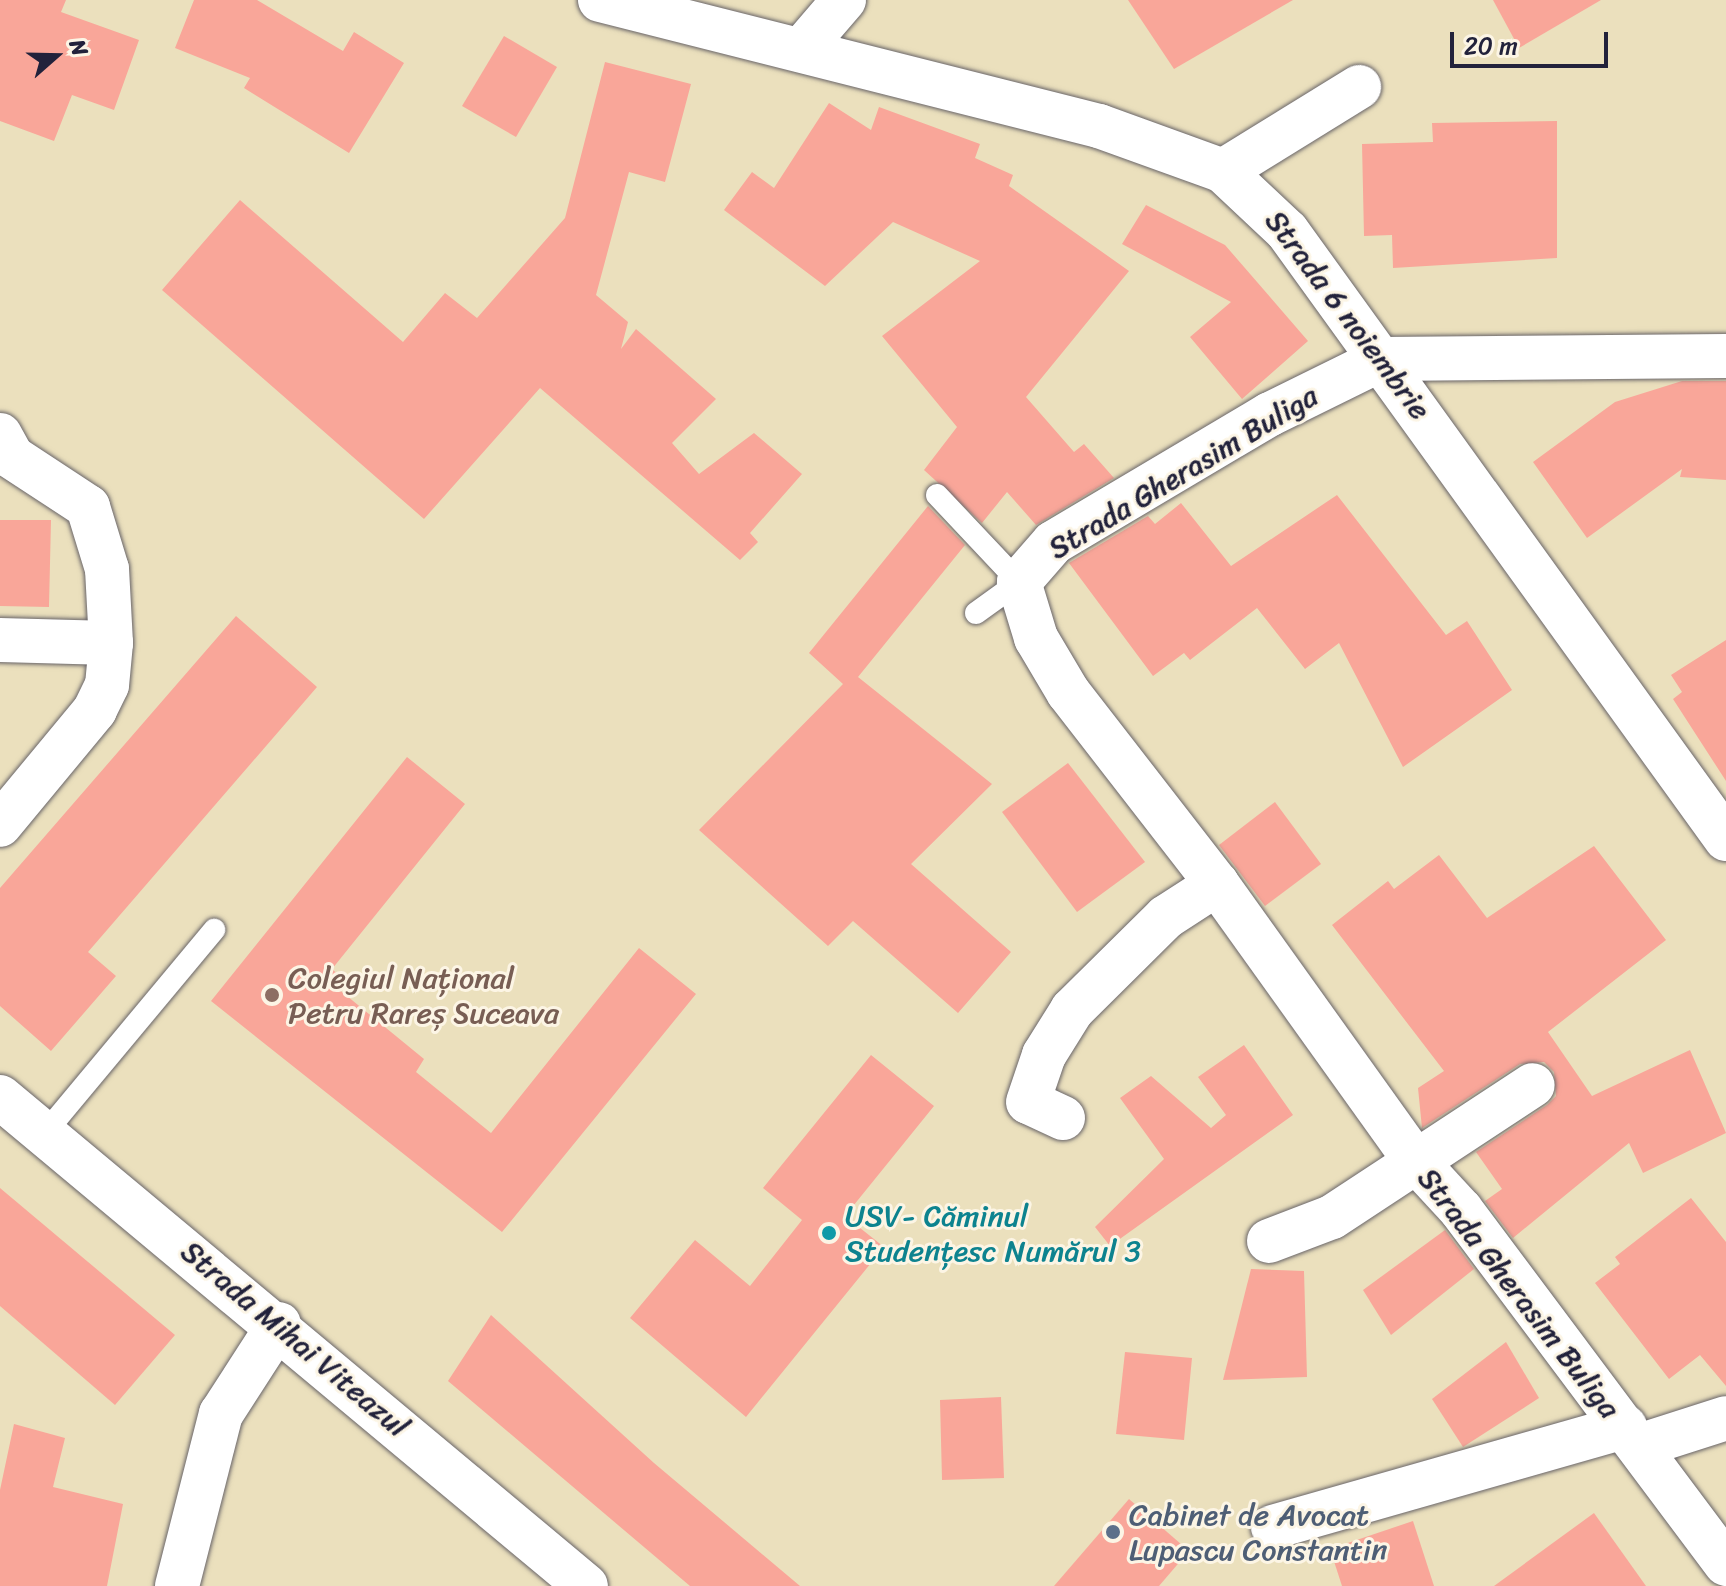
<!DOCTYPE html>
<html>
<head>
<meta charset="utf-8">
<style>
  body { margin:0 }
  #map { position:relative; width:1726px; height:1586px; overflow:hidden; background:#ebe0bd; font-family:Sriracha,sans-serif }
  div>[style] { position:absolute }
  .building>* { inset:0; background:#f9a699 }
  .roads { filter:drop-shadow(0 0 2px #686468) drop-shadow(0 0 2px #686468) }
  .lane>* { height:22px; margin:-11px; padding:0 11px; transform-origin:11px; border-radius:11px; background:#fff }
  .street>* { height:44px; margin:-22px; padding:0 22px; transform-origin:22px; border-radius:22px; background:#fff }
  .dots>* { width:22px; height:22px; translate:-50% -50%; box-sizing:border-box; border:4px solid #fcf5e5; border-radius:50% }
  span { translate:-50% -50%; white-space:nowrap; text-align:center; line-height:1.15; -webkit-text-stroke:6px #fcf5e5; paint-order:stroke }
  .street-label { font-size:30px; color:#22223b }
  .education-label { font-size:30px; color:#785e54 }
  .left { translate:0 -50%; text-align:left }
  .culture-label { font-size:30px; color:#0d838f }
  .service-label { font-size:30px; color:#4e5e75 }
  .north { position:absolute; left:16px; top:16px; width:80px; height:80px; -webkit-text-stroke:6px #fcf5e5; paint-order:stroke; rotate:70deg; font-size:22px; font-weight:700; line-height:32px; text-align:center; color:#22223b }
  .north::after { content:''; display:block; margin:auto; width:28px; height:36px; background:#22223b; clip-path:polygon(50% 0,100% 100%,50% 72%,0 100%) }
  .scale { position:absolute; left:1450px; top:32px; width:158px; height:36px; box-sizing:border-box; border:4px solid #22223b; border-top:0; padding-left:10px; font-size:24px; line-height:28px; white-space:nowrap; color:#22223b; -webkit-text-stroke:6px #fcf5e5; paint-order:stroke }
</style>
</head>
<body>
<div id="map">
  <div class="building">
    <i style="clip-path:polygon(0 0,66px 0,61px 12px,139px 40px,114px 110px,72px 95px,54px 141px,0 121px)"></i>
    <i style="clip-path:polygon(194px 0,257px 0,343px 51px,354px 32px,404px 63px,349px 153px,244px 88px,250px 78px,175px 48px)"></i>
    <i style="clip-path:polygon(1128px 0,1293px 0,1174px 69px)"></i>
    <i style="clip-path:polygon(1493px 0,1601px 0,1519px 48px)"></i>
    <i style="clip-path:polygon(504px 36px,557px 67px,516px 137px,462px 106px)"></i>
    <i style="clip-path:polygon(605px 62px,691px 84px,665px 182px,629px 172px,596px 295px,628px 322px,621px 349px,636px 329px,716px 399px,672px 443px,699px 474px,754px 433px,802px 474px,750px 533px,758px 542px,740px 560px,540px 388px,424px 519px,162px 290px,240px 200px,403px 342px,445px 293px,477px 318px,565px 218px)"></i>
    <i style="clip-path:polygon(829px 103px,871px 130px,879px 107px,980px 144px,975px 158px,1013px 175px,1009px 186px,1129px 271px,1026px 397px,1074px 452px,1084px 444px,1114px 478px,1036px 525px,1007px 492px,982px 523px,924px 470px,957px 427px,882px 336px,980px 261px,893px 222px,825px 286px,724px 210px,752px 172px,774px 188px)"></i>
    <i style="clip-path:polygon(1557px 121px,1557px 258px,1393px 268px,1392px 235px,1364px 236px,1362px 144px,1433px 142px,1432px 123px)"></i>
    <i style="clip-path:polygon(1146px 205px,1225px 245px,1308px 341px,1242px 399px,1190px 337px,1231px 302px,1122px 244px)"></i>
    <i style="clip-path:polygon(1682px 381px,1726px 381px,1726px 480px,1680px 477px,1682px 469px,1587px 538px,1533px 462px,1615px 402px)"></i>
    <i style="clip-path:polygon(1337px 495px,1446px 635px,1467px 621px,1512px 690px,1403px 767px,1339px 643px,1305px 669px,1257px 608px,1190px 660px,1184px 653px,1153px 676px,1069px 563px,1148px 516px,1155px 524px,1181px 503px,1231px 566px)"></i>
    <i style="clip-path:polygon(928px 506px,965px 545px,858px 677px,992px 784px,911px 864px,1011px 952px,958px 1013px,853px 921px,828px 946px,699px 830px,843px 684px,809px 653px)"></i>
    <i style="clip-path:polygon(0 520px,51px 520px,49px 607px,0 606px)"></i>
    <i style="clip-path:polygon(236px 616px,317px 687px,88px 952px,116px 976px,51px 1051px,0 1006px,0 888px)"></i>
    <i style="clip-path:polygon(1726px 640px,1726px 781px,1673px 699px,1682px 692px,1671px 675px)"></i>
    <i style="clip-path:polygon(407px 757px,465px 804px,332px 969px,342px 978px,336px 987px,424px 1059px,416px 1072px,491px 1133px,639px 948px,696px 994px,502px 1232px,211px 1001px)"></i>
    <i style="clip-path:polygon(1068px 763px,1145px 862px,1077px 912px,1002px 812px)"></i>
    <i style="clip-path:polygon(1275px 802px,1321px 864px,1265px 906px,1219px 845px)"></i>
    <i style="clip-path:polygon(1594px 846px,1666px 940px,1548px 1032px,1592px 1096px,1690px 1050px,1726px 1133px,1643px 1173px,1629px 1143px,1513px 1238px,1485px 1201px,1502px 1189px,1476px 1152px,1547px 1105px,1556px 1096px,1554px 1072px,1544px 1062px,1520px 1064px,1422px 1128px,1418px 1088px,1444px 1071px,1332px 925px,1388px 881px,1394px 889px,1439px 855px,1487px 918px)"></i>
    <i style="clip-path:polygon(1244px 1045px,1293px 1115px,1110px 1246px,1095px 1227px,1164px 1159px,1120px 1098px,1151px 1076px,1211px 1128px,1226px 1115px,1198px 1077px)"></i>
    <i style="clip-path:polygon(871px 1055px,934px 1106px,845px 1216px,884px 1247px,746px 1417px,630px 1318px,695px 1240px,750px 1286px,802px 1220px,763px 1188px)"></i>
    <i style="clip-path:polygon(0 1188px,175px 1335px,115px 1405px,0 1306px)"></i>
    <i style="clip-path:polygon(1691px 1198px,1726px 1242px,1726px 1386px,1700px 1355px,1669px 1379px,1595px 1283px,1620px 1264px,1615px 1257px)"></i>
    <i style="clip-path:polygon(1445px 1230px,1474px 1269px,1391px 1335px,1363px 1290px)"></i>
    <i style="clip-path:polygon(1251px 1269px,1304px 1271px,1307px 1377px,1223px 1380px)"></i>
    <i style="clip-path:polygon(491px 1315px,654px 1463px,800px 1586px,690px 1586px,448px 1381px)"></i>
    <i style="clip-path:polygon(1506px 1342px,1539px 1398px,1463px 1447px,1432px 1399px)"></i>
    <i style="clip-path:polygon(1125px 1352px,1192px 1358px,1184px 1440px,1116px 1434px)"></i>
    <i style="clip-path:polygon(1001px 1397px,1004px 1478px,942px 1480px,940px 1400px)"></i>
    <i style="clip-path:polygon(14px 1424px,65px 1438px,53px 1487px,123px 1504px,107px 1586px,0 1586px,0 1490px)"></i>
    <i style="clip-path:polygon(1129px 1499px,1189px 1551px,1159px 1586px,1054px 1586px)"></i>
    <i style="clip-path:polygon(1594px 1513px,1646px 1586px,1494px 1586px)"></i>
    <i style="clip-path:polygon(1413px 1521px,1434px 1586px,1342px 1586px,1330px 1549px)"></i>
  </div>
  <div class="roads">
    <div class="lane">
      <i style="left:937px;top:495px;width:120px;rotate:46.7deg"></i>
      <i style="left:1019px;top:582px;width:53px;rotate:144.2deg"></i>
      <i style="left:44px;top:1134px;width:266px;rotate:-50.2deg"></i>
    </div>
    <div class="street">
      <i style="left:600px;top:0;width:515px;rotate:14.17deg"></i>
      <i style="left:1099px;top:126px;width:132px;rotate:19.9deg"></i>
      <i style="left:1223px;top:171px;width:88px;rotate:43.2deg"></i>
      <i style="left:1287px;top:231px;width:750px;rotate:54.17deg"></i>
      <i style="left:801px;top:50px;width:66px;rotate:-49.3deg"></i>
      <i style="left:1223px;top:171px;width:160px;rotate:-31.7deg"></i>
      <i style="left:1726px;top:356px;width:344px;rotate:179.5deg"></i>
      <i style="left:1382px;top:359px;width:125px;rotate:153.8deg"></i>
      <i style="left:1270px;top:414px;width:252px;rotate:149.3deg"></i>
      <i style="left:1053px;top:543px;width:52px;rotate:131.1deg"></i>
      <i style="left:1019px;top:582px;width:59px;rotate:73.1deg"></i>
      <i style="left:1036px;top:638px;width:63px;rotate:59.3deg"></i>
      <i style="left:1068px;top:692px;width:243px;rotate:52.2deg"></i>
      <i style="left:1217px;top:884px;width:338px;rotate:54.4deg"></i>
      <i style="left:1414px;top:1159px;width:69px;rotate:47.3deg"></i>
      <i style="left:1461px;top:1210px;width:442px;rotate:53.2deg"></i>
      <i style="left:0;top:435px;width:25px;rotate:61deg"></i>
      <i style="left:12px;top:457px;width:91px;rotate:33.3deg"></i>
      <i style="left:88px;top:507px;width:65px;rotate:73deg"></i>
      <i style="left:107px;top:569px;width:74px;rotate:86.9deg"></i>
      <i style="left:111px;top:643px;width:42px;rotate:95.4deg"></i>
      <i style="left:107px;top:685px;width:28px;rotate:116deg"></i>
      <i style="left:95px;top:710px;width:149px;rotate:129.6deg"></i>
      <i style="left:0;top:640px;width:111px;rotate:1.5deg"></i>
      <i style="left:0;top:1097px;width:763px;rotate:39.84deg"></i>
      <i style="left:1063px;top:1118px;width:38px;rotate:-155deg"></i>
      <i style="left:1028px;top:1102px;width:50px;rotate:-71.2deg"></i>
      <i style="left:1044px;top:1055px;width:53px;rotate:-58.1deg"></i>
      <i style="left:1072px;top:1010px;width:132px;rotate:-44.7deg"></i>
      <i style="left:1166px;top:917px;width:61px;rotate:-32.9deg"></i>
      <i style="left:1269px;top:1241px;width:67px;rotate:-20.9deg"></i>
      <i style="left:1332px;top:1217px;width:240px;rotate:-33.3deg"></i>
      <i style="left:1639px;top:1446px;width:91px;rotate:-17.8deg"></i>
      <i style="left:1273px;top:1527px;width:366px;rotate:-15.9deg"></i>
      <i style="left:177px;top:1586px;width:178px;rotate:-75.7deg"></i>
      <i style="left:221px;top:1414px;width:107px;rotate:-57.2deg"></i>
    </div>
  </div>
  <div class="dots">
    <i style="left:272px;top:995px;background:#8d6e63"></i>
    <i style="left:829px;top:1233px;background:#0f9aa8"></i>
    <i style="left:1113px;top:1532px;background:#5c6f8a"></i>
  </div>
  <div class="street-label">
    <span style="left:1348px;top:315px;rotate:53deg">Strada 6 noiembrie</span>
    <span style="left:1183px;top:472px;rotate:-31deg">Strada Gherasim Buliga</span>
    <span style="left:1519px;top:1293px;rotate:52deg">Strada Gherasim Buliga</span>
    <span style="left:295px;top:1339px;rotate:40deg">Strada Mihai Viteazul</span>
  </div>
  <div class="education-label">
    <span class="left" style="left:288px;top:995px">Colegiul Național<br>Petru Rareș Suceava</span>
  </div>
  <div class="culture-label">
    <span class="left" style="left:845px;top:1233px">USV- Căminul<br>Studențesc Numărul 3</span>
  </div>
  <div class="service-label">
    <span class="left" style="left:1129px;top:1532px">Cabinet de Avocat<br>Lupascu Constantin</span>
  </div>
  <div class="north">N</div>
  <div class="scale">20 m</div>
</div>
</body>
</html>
